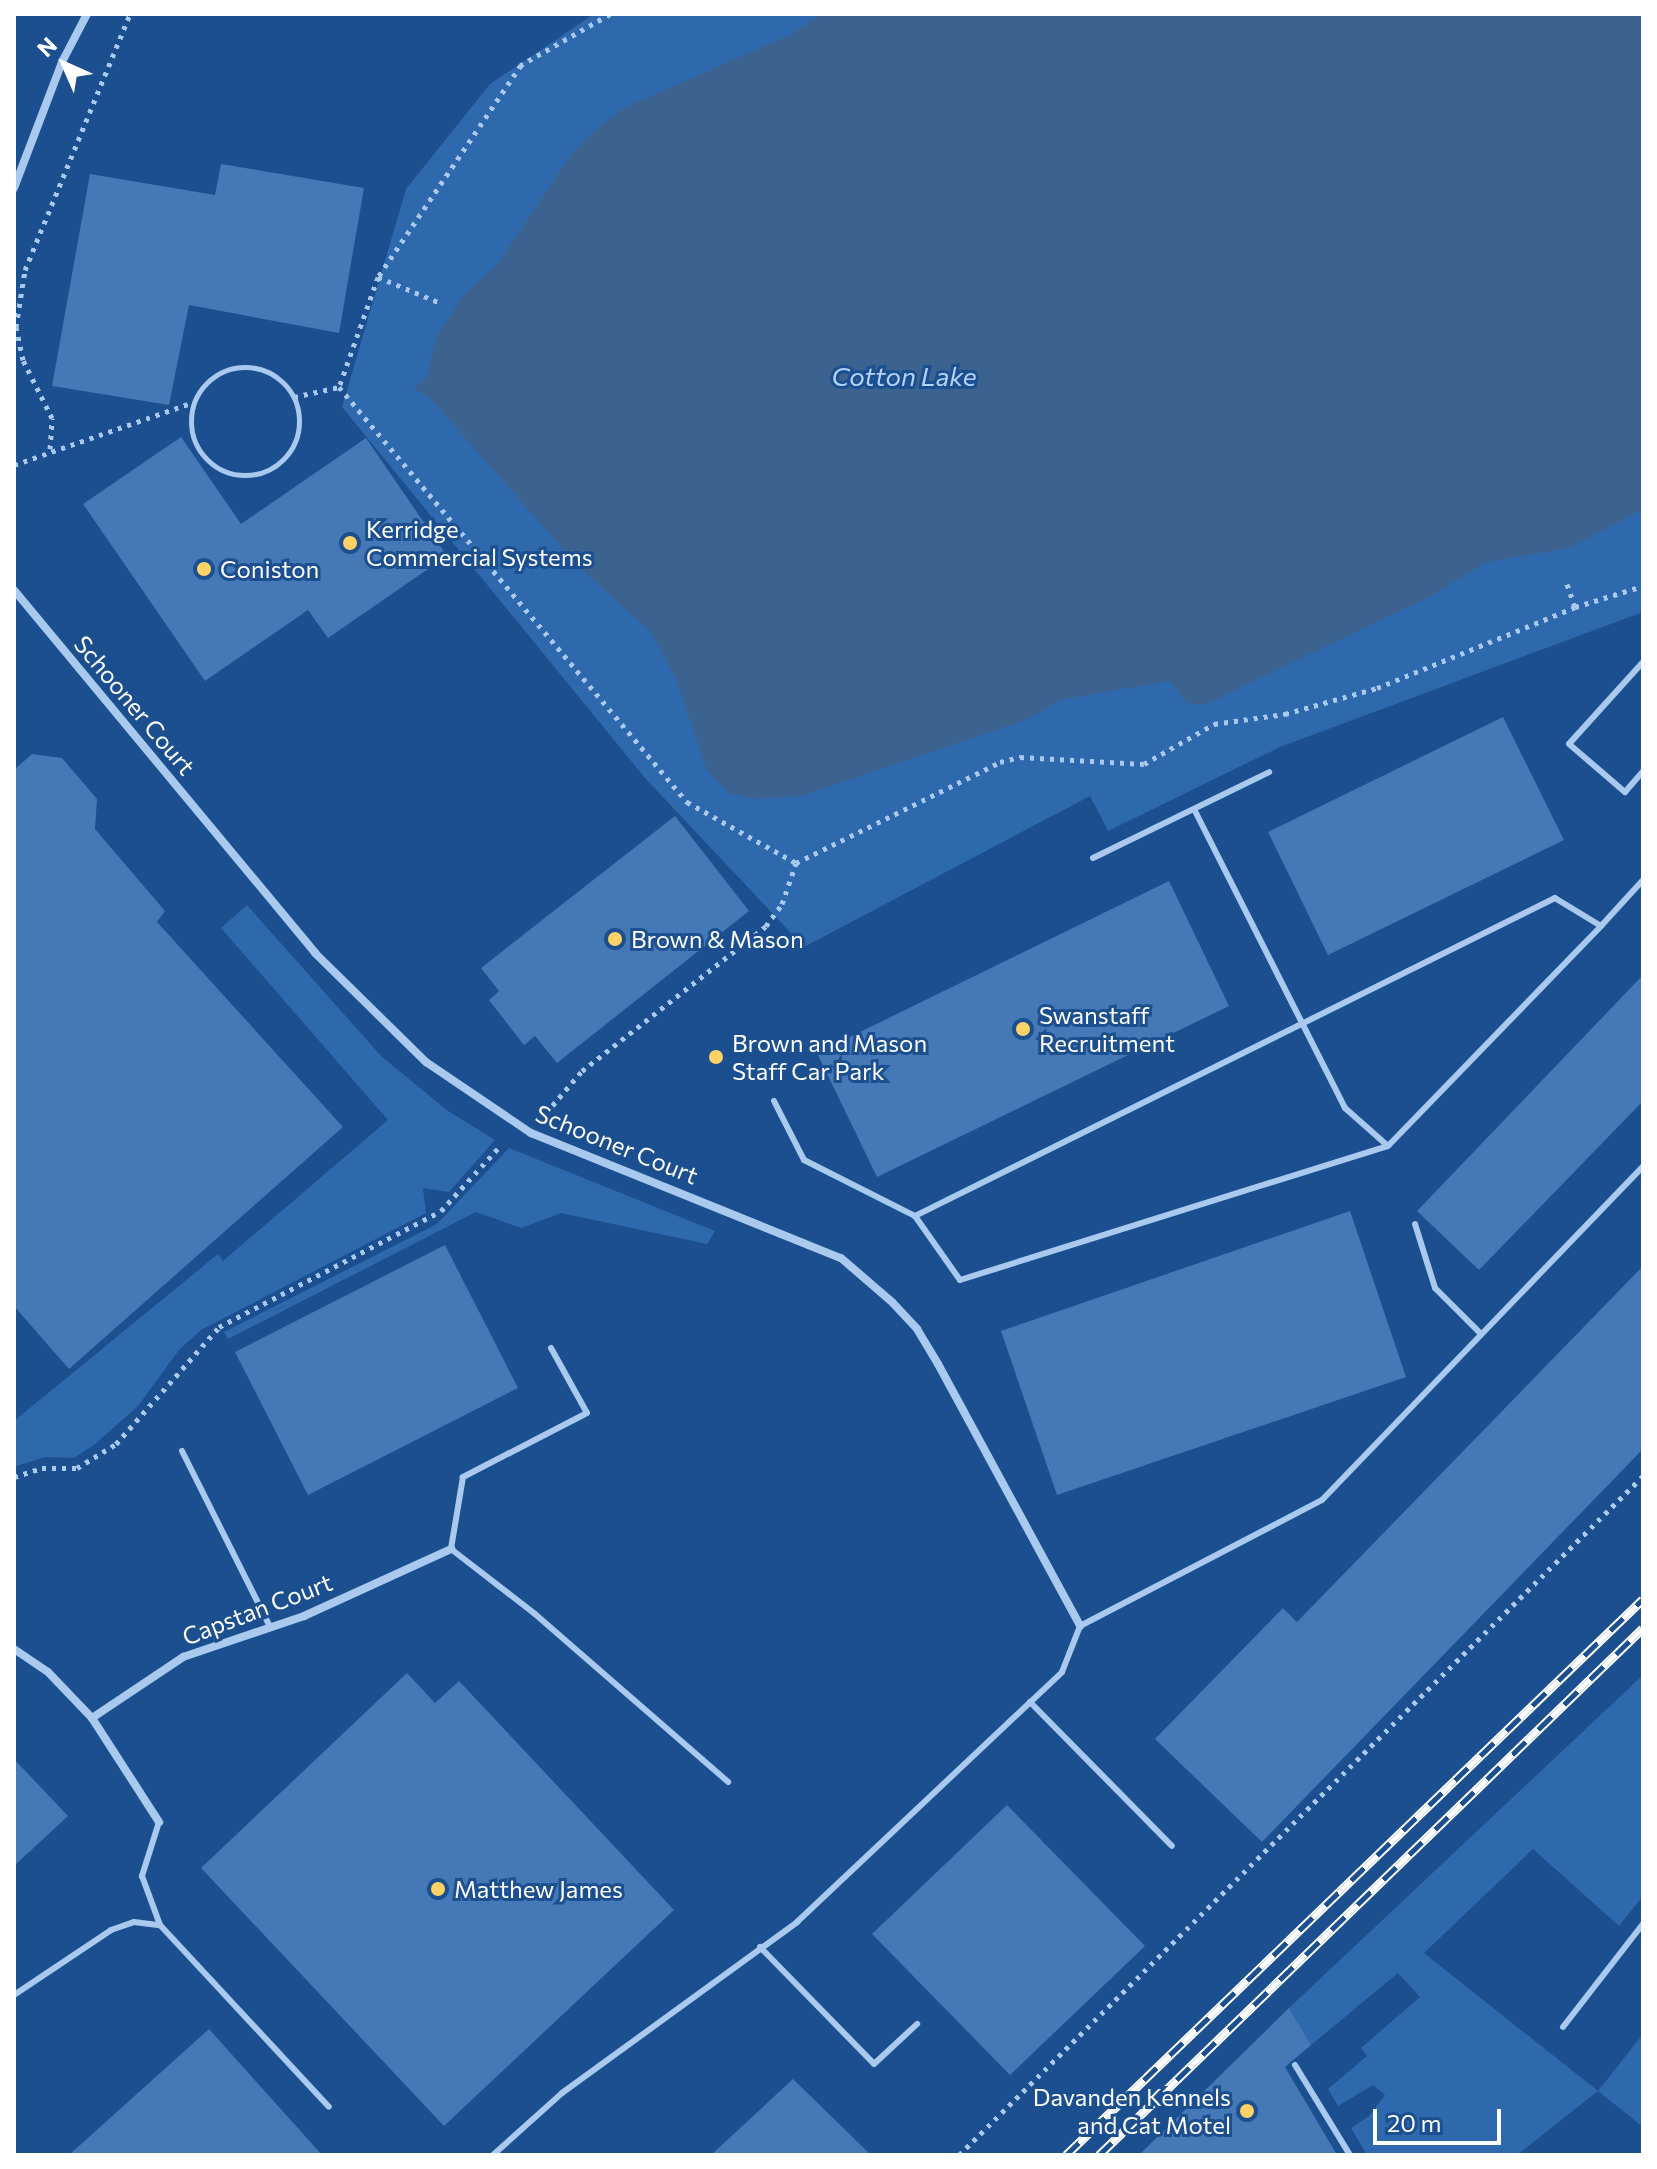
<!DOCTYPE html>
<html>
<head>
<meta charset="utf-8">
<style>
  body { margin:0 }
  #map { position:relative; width:1657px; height:2169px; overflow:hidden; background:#1b4f8f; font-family:Commissioner,sans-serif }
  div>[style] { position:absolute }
  .green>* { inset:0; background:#2e69ad }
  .water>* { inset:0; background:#3c6290 }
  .building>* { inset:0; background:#4478b7 }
  .path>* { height:5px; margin-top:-2.5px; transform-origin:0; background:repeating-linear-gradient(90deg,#a9c9ee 0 4px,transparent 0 10px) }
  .path>.ring { margin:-2.5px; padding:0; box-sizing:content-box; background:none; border:5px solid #a9c9ee; border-radius:50% }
  .lane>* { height:6px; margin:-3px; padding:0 3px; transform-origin:3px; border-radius:3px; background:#a9c9ee }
  .street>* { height:8px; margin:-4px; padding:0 4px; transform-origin:4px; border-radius:4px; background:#a9c9ee }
  .rail>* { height:9px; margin-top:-4.5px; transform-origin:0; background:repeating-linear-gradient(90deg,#1b4f8f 0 18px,#fff 0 36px); box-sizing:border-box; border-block:2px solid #fff }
  .dots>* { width:22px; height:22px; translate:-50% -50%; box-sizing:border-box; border:4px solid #1b4f8f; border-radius:50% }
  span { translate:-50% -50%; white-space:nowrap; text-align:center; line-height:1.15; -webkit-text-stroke:6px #1b4f8f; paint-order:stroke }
  .poi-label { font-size:24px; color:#fff }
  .left { translate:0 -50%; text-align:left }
  .right { translate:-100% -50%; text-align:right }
  .street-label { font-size:24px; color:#fff }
  .water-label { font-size:26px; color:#b5d3f5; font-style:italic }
  .frame { position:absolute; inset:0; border:16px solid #fff; pointer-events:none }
  .north { position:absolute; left:24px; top:24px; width:80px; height:80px; -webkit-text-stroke:6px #1b4f8f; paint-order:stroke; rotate:315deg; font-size:22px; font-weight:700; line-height:32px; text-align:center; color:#fff }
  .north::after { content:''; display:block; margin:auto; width:28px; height:36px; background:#fff; clip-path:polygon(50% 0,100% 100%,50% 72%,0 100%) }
  .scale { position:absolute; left:1373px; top:2109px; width:128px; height:36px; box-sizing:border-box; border:4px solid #fff; border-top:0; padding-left:10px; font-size:24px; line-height:28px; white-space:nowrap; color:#fff; -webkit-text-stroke:6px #1b4f8f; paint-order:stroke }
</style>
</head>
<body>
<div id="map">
  <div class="green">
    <i style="clip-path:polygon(594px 14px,1643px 14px,1643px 612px,1280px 747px,1108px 831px,1090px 796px,804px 947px,645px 778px,342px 407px,406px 189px,490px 84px)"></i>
    <i style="clip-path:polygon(247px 905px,382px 1057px,448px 1111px,495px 1140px,449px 1192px,423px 1188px,426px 1213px,201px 1330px,179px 1350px,138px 1406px,94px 1445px,74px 1458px,45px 1457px,14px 1467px,14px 1421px,218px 1254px,223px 1261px,388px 1120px,221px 928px)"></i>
    <i style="clip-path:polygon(509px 1148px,715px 1231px,707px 1244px,561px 1213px,521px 1228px,476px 1212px,228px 1339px,224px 1332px,437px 1224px)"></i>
    <i style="clip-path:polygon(1643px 1675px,1643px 1896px,1619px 1926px,1533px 1849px,1424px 1953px,1598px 2091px,1643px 2034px,1643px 2127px,1598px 2091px,1517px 2155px,1367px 2155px,1351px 2128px,1369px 2116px,1385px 2095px,1373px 2085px,1338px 2106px,1328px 2089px,1367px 2056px,1361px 2048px,1420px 1997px,1398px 1973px,1311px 2045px,1289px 2008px)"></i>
  </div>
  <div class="water">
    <i style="clip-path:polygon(822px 14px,1643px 14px,1643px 509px,1569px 548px,1487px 562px,1429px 597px,1206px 704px,1188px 704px,1169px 681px,1059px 700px,1031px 718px,801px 796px,753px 799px,729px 793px,707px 770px,676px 679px,651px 632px,581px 569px,428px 396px,413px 389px,427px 377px,435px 340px,463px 295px,497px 265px,572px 153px,596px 129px,626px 107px,792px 34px)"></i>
  </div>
  <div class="building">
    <i style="clip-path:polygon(221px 164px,364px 188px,339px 333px,189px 305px,169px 405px,52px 386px,90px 174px,215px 195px)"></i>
    <i style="clip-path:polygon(181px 437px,241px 524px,366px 438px,447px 556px,328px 638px,308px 610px,205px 681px,83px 504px)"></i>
    <i style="clip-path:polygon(1503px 717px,1564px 840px,1328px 955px,1268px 832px)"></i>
    <i style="clip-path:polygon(32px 754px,62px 758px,97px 799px,95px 829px,165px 911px,157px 922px,343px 1127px,69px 1369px,14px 1306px,14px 770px)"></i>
    <i style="clip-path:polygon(675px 816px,749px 911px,557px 1063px,535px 1036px,524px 1045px,489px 1000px,499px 991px,481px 968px)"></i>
    <i style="clip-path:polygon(1169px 881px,1229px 1006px,877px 1177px,817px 1053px)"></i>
    <i style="clip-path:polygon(1643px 975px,1643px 1101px,1479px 1270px,1417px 1211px)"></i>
    <i style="clip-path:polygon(1350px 1211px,1406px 1377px,1057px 1495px,1001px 1331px)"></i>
    <i style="clip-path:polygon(445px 1245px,518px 1388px,308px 1495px,235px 1352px)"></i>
    <i style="clip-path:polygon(1643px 1266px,1643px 1449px,1262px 1842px,1155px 1739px,1283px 1608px,1297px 1622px)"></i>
    <i style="clip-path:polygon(407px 1673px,435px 1703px,459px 1681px,674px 1910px,444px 2126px,201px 1868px)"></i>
    <i style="clip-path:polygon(14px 1759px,68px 1816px,14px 1866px)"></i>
    <i style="clip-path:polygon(1007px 1805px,1145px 1946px,1010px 2075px,872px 1934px)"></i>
    <i style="clip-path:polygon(1289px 2008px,1311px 2045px,1285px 2067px,1337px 2155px,1139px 2155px)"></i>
    <i style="clip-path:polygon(209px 2029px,322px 2155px,69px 2155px)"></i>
    <i style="clip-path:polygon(793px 2079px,871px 2155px,711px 2155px)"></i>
  </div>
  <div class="path">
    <i style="left:610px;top:14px;width:103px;rotate:150.2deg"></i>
    <i style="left:521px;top:65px;width:256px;rotate:124deg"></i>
    <i style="left:378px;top:277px;width:117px;rotate:109.5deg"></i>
    <i style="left:339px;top:387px;width:542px;rotate:50.02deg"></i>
    <i style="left:687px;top:802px;width:125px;rotate:29.2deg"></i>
    <i style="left:796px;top:863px;width:228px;rotate:-26.3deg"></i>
    <i style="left:1000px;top:762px;width:21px;rotate:-14deg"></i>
    <i style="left:1020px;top:757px;width:124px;rotate:3.2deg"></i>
    <i style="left:1144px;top:764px;width:81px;rotate:-29.7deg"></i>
    <i style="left:1214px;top:724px;width:72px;rotate:-8deg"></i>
    <i style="left:1285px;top:714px;width:96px;rotate:-15.8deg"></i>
    <i style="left:1377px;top:688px;width:214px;rotate:-22.2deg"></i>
    <i style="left:1575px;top:607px;width:71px;rotate:-17.2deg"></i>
    <i style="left:378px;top:277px;width:65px;rotate:22.6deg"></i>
    <i class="ring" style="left:191px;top:367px;width:103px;height:103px"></i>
    <i style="left:294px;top:397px;width:46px;rotate:-12.5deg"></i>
    <i style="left:50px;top:449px;width:31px;rotate:-86deg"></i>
    <i style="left:52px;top:418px;width:65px;rotate:-116.6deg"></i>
    <i style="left:23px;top:360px;width:34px;rotate:-102deg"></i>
    <i style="left:16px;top:327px;width:58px;rotate:-81deg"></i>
    <i style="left:25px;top:270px;width:277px;rotate:-67.7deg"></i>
    <i style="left:14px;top:465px;width:191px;rotate:-19.3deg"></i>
    <i style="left:1567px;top:584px;width:24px;rotate:71deg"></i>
    <i style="left:546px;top:1113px;width:55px;rotate:-49.4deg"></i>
    <i style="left:582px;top:1071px;width:234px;rotate:-38.2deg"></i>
    <i style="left:766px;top:926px;width:27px;rotate:-54deg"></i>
    <i style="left:782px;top:904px;width:43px;rotate:-71.1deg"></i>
    <i style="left:14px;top:1477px;width:29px;rotate:-18deg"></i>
    <i style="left:42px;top:1468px;width:35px"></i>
    <i style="left:77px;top:1468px;width:46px;rotate:-31.6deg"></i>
    <i style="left:116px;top:1444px;width:156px;rotate:-48.6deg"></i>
    <i style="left:219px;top:1327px;width:250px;rotate:-27.6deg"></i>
    <i style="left:441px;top:1211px;width:89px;rotate:-47.7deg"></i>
    <i style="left:959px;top:2155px;width:964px;rotate:-44.79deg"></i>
  </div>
  <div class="lane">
    <i style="left:1643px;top:662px;width:110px;rotate:132.1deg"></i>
    <i style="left:1569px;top:744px;width:74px;rotate:40.6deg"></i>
    <i style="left:1625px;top:792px;width:28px;rotate:-49deg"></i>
    <i style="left:1195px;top:811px;width:333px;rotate:63.2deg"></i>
    <i style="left:1345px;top:1108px;width:57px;rotate:41.5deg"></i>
    <i style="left:1093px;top:858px;width:196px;rotate:-26deg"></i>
    <i style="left:1601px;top:926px;width:54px;rotate:-148.7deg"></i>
    <i style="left:1555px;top:898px;width:715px;rotate:153.58deg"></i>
    <i style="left:915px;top:1216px;width:78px;rotate:54.9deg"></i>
    <i style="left:960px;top:1280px;width:448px;rotate:-17.4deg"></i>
    <i style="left:1388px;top:1146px;width:306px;rotate:-45.9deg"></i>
    <i style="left:1601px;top:926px;width:62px;rotate:-47.6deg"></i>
    <i style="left:774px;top:1101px;width:66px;rotate:63deg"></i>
    <i style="left:804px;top:1160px;width:124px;rotate:26.8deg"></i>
    <i style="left:1415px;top:1224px;width:67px;rotate:72.6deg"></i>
    <i style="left:1435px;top:1288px;width:65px;rotate:45deg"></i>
    <i style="left:551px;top:1348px;width:74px;rotate:61deg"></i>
    <i style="left:587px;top:1413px;width:140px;rotate:152.7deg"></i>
    <i style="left:463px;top:1477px;width:73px;rotate:99.5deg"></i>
    <i style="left:451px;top:1549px;width:106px;rotate:37.7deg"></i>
    <i style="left:535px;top:1614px;width:256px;rotate:41deg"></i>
    <i style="left:182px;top:1451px;width:197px;rotate:63.4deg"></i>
    <i style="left:1030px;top:1702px;width:202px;rotate:45.4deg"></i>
    <i style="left:159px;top:1822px;width:57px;rotate:107.5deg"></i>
    <i style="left:142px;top:1876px;width:52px;rotate:69.8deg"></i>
    <i style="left:760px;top:1947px;width:163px;rotate:45.7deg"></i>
    <i style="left:874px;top:2064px;width:59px;rotate:-42.9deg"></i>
    <i style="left:14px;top:1995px;width:117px;rotate:-33.8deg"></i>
    <i style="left:111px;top:1930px;width:24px;rotate:-19deg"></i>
    <i style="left:134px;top:1922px;width:26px;rotate:7deg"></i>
    <i style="left:160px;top:1925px;width:248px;rotate:47.1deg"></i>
    <i style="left:1563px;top:2027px;width:130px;rotate:-52.2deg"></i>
    <i style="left:1295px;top:2065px;width:105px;rotate:58.6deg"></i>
    <i style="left:493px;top:2155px;width:93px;rotate:-41.9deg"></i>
    <i style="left:562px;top:2093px;width:291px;rotate:-36deg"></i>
    <i style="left:797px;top:1922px;width:364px;rotate:-43.3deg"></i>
    <i style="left:1062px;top:1672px;width:49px;rotate:-68.6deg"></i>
    <i style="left:1080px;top:1626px;width:273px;rotate:-27.5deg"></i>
    <i style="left:1322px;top:1500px;width:463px;rotate:-46.1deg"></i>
  </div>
  <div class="street">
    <i style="left:14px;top:188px;width:135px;rotate:-69.1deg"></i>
    <i style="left:62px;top:62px;width:54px;rotate:-62.5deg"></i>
    <i style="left:14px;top:590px;width:472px;rotate:50.3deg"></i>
    <i style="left:315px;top:953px;width:156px;rotate:44.5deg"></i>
    <i style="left:426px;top:1062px;width:127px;rotate:34.1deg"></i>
    <i style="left:531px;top:1133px;width:334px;rotate:22deg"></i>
    <i style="left:841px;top:1258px;width:67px;rotate:40.8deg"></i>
    <i style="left:892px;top:1302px;width:37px;rotate:47deg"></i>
    <i style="left:917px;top:1329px;width:41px;rotate:59deg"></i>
    <i style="left:938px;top:1364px;width:298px;rotate:61.5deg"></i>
    <i style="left:14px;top:1649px;width:41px;rotate:34.1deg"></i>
    <i style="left:48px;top:1672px;width:64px;rotate:46.3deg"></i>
    <i style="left:92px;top:1718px;width:110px;rotate:-33.8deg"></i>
    <i style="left:183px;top:1657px;width:128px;rotate:-18.7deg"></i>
    <i style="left:304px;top:1616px;width:162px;rotate:-24.5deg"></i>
    <i style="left:92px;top:1718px;width:124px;rotate:57.2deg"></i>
  </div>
  <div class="rail">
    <i style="left:1066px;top:2155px;width:801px;rotate:-43.94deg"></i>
    <i style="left:1099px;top:2155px;width:757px;rotate:-44.09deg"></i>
  </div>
  <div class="dots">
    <i style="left:350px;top:543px;background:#ffd166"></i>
    <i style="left:204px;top:569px;background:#ffd166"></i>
    <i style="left:615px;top:939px;background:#ffd166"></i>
    <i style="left:1023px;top:1029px;background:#ffd166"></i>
    <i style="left:716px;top:1057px;background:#ffd166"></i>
    <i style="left:438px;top:1889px;background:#ffd166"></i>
    <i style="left:1247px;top:2111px;background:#ffd166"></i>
  </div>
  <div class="poi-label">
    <span class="left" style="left:366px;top:543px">Kerridge<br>Commercial Systems</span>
    <span class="left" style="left:220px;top:569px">Coniston</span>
    <span class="left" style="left:631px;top:939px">Brown &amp; Mason</span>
    <span class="left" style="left:1039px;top:1029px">Swanstaff<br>Recruitment</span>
    <span class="left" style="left:732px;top:1057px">Brown and Mason<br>Staff Car Park</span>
    <span class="left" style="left:454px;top:1889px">Matthew James</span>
    <span class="right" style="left:1231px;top:2111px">Davanden Kennels<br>and Cat Motel</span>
  </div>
  <div class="street-label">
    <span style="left:135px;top:705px;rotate:50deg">Schooner Court</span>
    <span style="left:617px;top:1144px;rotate:22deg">Schooner Court</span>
    <span style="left:257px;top:1609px;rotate:-21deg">Capstan Court</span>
  </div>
  <div class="water-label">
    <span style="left:904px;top:376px">Cotton Lake</span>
  </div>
  <div class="frame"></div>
  <div class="north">N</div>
  <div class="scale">20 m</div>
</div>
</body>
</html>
